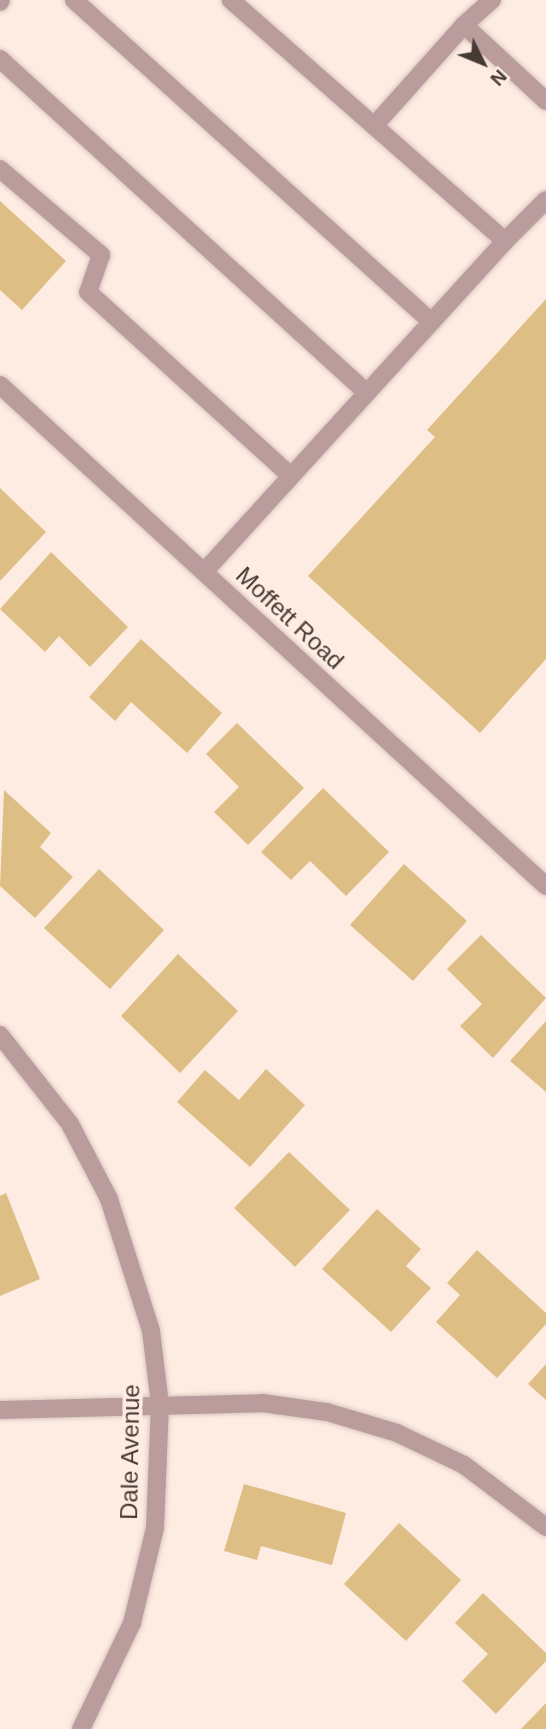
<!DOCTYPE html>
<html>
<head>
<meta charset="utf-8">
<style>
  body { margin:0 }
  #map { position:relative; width:546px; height:1729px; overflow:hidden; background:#feece3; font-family:Arial,sans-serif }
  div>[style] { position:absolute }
  .building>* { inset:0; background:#ddbe85 }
  .roads { filter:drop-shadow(0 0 2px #d9c8c0) drop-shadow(0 0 2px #d9c8c0) }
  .minor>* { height:18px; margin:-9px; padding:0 9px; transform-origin:9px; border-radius:9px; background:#ba9c9d }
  span { translate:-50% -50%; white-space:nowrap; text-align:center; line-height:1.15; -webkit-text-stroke:7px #feece3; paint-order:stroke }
  .street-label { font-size:24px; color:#463a34 }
  .north { position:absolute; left:448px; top:28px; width:70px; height:70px; -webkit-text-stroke:5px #feece3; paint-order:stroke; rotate:133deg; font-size:19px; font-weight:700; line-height:28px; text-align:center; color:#463a34 }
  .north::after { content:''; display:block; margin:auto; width:24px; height:32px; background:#463a34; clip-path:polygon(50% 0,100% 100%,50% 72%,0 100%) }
</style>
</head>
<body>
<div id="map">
  <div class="building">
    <i style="clip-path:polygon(0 201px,66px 261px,22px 310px,0 290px)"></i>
    <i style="clip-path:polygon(546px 299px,546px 659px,480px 733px,308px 576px,435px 437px,427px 430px)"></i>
    <i style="clip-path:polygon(0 488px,46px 532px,0 581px)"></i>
    <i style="clip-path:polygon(51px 552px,128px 627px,90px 667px,59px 636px,45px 652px,0 609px)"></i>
    <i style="clip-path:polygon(141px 639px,222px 713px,187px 753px,131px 702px,115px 721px,89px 697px)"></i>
    <i style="clip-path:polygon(237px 723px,304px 788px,248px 845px,214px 812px,239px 787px,206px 754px)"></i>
    <i style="clip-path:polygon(323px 788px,389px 852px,346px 896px,310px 861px,291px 880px,261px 852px)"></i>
    <i style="clip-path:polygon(4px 790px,51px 833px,40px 847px,73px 877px,35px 918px,0 886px)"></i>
    <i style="clip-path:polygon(404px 864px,467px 921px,413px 981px,350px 925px)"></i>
    <i style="clip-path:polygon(99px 869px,164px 930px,110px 989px,44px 928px)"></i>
    <i style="clip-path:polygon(481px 935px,546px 998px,493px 1058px,460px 1026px,482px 1004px,447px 969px)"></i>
    <i style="clip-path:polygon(178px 954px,238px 1011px,180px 1073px,121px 1016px)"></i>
    <i style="clip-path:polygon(546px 1021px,546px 1092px,510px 1061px)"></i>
    <i style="clip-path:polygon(266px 1069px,305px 1105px,250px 1167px,177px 1102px,205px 1070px,239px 1100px)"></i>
    <i style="clip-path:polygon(289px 1152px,350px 1210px,295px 1267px,234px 1208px)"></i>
    <i style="clip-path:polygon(6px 1193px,40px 1279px,0 1296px,0 1196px)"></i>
    <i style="clip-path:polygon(377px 1209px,421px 1249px,406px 1266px,431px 1288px,391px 1332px,322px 1269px)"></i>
    <i style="clip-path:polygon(477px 1250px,546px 1313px,546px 1324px,497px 1378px,436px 1322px,460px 1295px,447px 1283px)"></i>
    <i style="clip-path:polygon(546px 1364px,546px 1400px,528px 1384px)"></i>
    <i style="clip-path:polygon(244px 1484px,346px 1513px,332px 1565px,261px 1546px,257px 1560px,224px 1551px)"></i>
    <i style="clip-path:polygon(399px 1523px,461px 1580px,406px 1641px,344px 1584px)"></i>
    <i style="clip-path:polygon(483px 1593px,546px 1653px,546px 1661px,496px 1714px,462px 1681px,488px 1654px,455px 1623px)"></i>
    <i style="clip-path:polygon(546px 1703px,546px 1729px,521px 1729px)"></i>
  </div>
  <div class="roads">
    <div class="minor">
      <i style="left:74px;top:0;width:481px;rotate:42deg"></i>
      <i style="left:0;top:2px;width:2px;rotate:-63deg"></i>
      <i style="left:464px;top:25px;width:38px;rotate:-42deg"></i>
      <i style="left:0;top:59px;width:496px;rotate:42.3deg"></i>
      <i style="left:374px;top:126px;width:135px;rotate:-48.3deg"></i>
      <i style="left:464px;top:25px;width:112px;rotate:42.8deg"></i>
      <i style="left:0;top:169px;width:133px;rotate:40.4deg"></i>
      <i style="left:101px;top:255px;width:39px;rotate:109deg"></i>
      <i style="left:88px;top:292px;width:274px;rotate:42.2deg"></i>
      <i style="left:505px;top:241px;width:58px;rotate:-45deg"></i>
      <i style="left:0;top:385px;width:741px;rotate:42.54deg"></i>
      <i style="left:204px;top:572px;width:447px;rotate:-47.7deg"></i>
      <i style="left:505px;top:241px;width:365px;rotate:-138.7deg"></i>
      <i style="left:0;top:1035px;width:113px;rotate:51.8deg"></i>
      <i style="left:70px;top:1124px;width:85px;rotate:62.5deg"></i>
      <i style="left:109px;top:1199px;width:139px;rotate:72.3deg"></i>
      <i style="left:151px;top:1331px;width:74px;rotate:83deg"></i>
      <i style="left:160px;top:1404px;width:124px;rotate:92.3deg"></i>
      <i style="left:155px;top:1528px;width:98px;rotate:103.6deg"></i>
      <i style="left:132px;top:1623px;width:118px;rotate:115.7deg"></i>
      <i style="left:0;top:1410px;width:262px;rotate:-1.5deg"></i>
      <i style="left:262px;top:1403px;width:66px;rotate:7.9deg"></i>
      <i style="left:327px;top:1412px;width:73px;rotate:16.7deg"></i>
      <i style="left:397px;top:1433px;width:74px;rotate:25.5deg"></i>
      <i style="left:464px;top:1465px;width:103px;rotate:37.1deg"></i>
    </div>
  </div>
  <div class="street-label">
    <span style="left:290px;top:618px;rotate:43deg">Moffett Road</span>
    <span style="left:130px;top:1452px;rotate:-89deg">Dale Avenue</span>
  </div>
  <div class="north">N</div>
</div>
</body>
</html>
